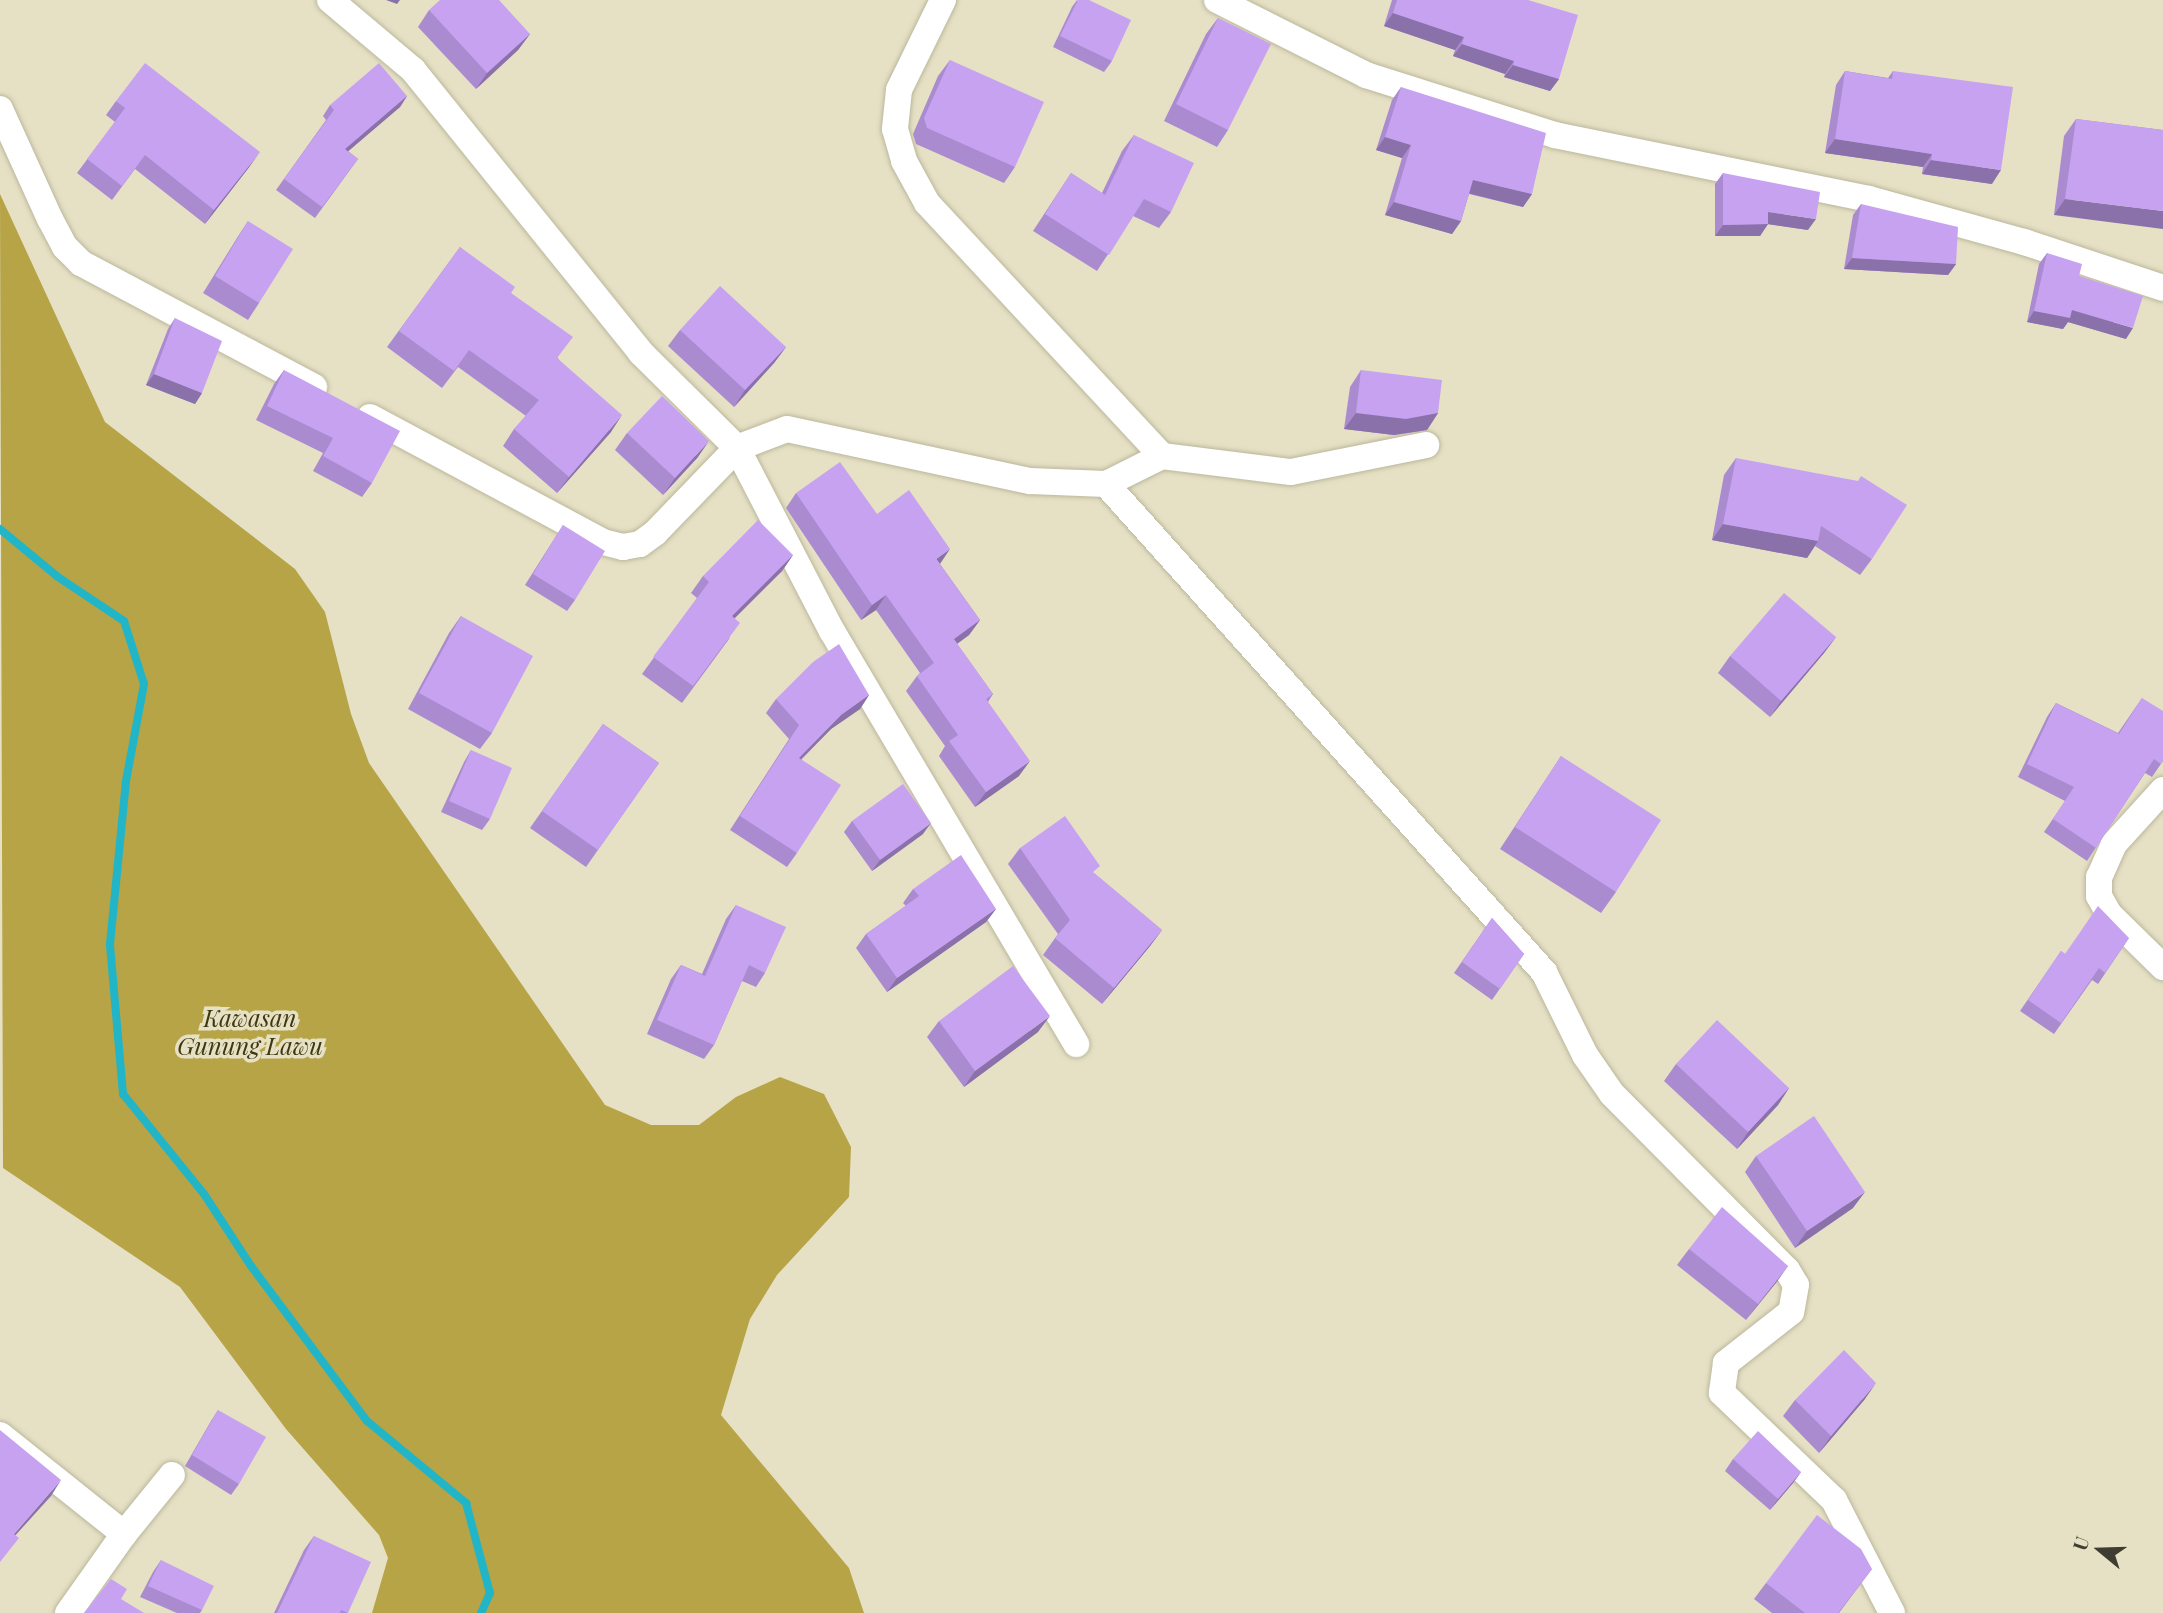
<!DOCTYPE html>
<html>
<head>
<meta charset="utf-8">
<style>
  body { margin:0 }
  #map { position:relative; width:2163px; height:1613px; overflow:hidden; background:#e6e1c5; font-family:"Playfair Display",serif }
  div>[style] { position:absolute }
  .forest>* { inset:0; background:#b6a446 }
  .stream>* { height:8px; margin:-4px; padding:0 4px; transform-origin:4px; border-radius:4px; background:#22b5c7 }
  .roads { filter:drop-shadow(0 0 2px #bbb79c) drop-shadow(0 0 2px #bbb79c) }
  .minor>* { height:26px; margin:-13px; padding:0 13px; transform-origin:13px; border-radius:13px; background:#fff }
  .wall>* { inset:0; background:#aa8bcf }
  .shaded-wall>* { inset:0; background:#8b71a9 }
  .building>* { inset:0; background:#c6a2f1 }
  span { translate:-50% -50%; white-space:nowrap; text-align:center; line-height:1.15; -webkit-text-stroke:7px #e6e1c5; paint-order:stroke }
  .park-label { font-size:24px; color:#3f370f; font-style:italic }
  .north { position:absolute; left:2065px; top:1515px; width:70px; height:70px; -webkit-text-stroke:5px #e6e1c5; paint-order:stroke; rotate:289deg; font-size:19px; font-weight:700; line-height:28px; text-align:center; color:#3f3d32 }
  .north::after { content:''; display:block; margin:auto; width:24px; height:32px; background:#3f3d32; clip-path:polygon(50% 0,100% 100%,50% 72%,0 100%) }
</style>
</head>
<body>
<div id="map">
  <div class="forest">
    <i style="clip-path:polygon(0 194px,105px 422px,295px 569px,325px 612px,351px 714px,369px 763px,605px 1105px,651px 1125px,699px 1125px,736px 1097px,780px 1077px,824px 1094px,851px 1147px,849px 1197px,777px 1275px,750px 1319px,721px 1415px,849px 1568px,864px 1613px,372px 1613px,388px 1558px,379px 1535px,286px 1429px,180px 1287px,3px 1168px)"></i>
  </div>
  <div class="stream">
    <i style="left:0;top:529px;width:75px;rotate:39.6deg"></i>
    <i style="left:58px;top:577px;width:79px;rotate:33.7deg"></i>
    <i style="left:124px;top:621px;width:66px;rotate:72.4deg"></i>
    <i style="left:144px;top:684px;width:99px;rotate:100.5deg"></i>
    <i style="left:126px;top:781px;width:165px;rotate:95.6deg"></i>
    <i style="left:110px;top:945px;width:150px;rotate:85deg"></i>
    <i style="left:123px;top:1094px;width:129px;rotate:51deg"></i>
    <i style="left:204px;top:1194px;width:86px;rotate:56.9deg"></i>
    <i style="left:251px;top:1266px;width:194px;rotate:53.2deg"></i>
    <i style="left:367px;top:1421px;width:129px;rotate:39.6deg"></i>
    <i style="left:466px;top:1503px;width:93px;rotate:75.1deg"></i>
    <i style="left:490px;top:1593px;width:22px;rotate:114deg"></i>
  </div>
  <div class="roads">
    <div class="minor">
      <i style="left:330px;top:0;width:109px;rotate:40.1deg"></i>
      <i style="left:413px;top:70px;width:363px;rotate:51.1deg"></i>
      <i style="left:641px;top:353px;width:135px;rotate:44.7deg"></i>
      <i style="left:737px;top:448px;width:206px;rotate:62.6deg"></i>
      <i style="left:832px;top:631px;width:480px;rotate:59.4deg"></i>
      <i style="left:943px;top:0;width:100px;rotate:116.1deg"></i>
      <i style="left:899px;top:90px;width:39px;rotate:96deg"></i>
      <i style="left:895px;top:129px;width:33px;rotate:74deg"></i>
      <i style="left:904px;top:161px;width:48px;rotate:61.3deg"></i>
      <i style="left:927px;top:203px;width:345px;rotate:47.1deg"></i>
      <i style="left:1217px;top:0;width:167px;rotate:26.7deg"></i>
      <i style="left:1366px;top:75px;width:198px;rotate:17.6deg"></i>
      <i style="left:1555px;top:135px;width:320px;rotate:11.5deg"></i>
      <i style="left:1869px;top:199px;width:161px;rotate:15.5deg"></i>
      <i style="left:2024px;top:242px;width:146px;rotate:18.3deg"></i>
      <i style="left:0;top:109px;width:121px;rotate:65.6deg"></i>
      <i style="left:50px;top:219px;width:32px;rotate:62deg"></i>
      <i style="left:65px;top:247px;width:23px;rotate:45deg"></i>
      <i style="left:81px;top:263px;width:264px;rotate:28deg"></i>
      <i style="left:370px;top:417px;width:264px;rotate:28.2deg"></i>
      <i style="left:603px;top:542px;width:21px;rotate:14deg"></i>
      <i style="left:623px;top:547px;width:17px;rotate:-10deg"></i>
      <i style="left:640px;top:544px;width:19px;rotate:-36deg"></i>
      <i style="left:655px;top:533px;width:118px;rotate:-46deg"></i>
      <i style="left:737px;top:448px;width:53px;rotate:-20.8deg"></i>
      <i style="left:787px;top:429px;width:249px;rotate:12.1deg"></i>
      <i style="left:1030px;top:481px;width:76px;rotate:2.3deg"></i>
      <i style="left:1106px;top:484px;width:63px;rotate:-26.6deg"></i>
      <i style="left:1162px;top:456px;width:130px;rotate:7.1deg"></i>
      <i style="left:1291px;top:472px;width:138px;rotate:-11.3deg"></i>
      <i style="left:1106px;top:484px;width:656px;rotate:48.09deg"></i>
      <i style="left:1544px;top:972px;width:93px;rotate:63.7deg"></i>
      <i style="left:1585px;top:1055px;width:47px;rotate:55.3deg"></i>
      <i style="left:1612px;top:1094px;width:248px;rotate:45.2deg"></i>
      <i style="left:1787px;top:1270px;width:17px;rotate:59deg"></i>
      <i style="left:1796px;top:1285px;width:27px;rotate:100deg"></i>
      <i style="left:1791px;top:1312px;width:83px;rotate:141.9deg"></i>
      <i style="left:1726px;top:1363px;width:30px;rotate:98deg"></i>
      <i style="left:1722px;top:1393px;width:155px;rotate:43.7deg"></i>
      <i style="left:1834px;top:1500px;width:127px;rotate:62.8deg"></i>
      <i style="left:2163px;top:790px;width:73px;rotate:132.2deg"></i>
      <i style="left:2114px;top:844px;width:36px;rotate:114deg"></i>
      <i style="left:2099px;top:877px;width:19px;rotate:90deg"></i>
      <i style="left:2099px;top:896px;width:21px;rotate:61deg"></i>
      <i style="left:2109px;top:914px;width:76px;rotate:44.5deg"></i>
      <i style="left:0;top:1435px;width:159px;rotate:38.6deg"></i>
      <i style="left:124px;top:1534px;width:97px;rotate:125.3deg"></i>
      <i style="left:124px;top:1534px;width:76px;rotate:-50.9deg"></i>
    </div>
  </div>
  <div class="wall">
    <i style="clip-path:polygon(1077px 0,1112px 61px,1104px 72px,1053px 47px,1072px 7px)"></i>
    <i style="clip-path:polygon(1392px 0,1528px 0,1559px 79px,1550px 91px,1504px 77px,1505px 74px,1453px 56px,1455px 50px,1384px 26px)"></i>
    <i style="clip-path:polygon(429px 10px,530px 34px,518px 50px,476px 89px,418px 27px)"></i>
    <i style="clip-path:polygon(1218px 18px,1228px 130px,1217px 147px,1164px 121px,1206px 34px)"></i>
    <i style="clip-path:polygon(950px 60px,1015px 167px,1004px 183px,916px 144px,913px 134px,938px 76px)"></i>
    <i style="clip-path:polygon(1845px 71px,1888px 78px,1893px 71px,1992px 184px,1922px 174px,1923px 167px,1825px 153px,1836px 85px)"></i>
    <i style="clip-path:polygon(1401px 87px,1532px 194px,1523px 207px,1469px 194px,1461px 221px,1452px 234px,1385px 215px,1402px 158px,1376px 150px,1392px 100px)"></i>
    <i style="clip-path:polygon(407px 96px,400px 107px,348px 151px,358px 159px,315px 218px,276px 190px,326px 120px,323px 116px,330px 105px)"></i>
    <i style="clip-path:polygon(116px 101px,250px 166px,205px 224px,135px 169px,112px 200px,77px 173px,115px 122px,106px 115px)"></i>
    <i style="clip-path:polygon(2076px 119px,2163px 130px,2054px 215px,2064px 136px)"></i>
    <i style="clip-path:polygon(1134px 135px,1171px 212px,1159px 228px,1133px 216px,1097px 271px,1033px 231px,1071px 173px,1102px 193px,1122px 151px)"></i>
    <i style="clip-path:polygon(1723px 173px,1808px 230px,1768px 224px,1760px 236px,1715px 236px,1715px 184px)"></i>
    <i style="clip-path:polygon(1861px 204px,1956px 264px,1948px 275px,1844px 269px,1853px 215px)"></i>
    <i style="clip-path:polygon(248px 221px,259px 303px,248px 320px,203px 293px,237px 238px)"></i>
    <i style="clip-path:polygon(460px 247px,511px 293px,611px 432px,557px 493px,503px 446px,514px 429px,526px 416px,458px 367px,442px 388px,387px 347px)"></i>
    <i style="clip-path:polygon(2047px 253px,2079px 276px,2126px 339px,2068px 322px,2063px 329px,2027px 322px,2039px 264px)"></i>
    <i style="clip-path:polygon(175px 318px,202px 393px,195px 404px,146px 385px,168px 329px)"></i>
    <i style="clip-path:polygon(680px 330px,786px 347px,774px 363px,734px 407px,668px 346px)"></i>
    <i style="clip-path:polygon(284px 370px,372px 483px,362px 497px,313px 471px,323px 453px,256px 420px,274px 384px)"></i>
    <i style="clip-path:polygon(1361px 370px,1438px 413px,1427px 430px,1394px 435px,1344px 429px,1350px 387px)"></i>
    <i style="clip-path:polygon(627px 433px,698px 457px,663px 495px,615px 450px)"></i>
    <i style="clip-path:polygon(1736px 458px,1872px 559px,1860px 575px,1815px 546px,1807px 558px,1712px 540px,1724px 475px)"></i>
    <i style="clip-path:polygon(796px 493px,877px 514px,940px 564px,980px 620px,969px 635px,957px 644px,993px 694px,988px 702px,1019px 776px,975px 807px,939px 756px,945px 746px,906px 691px,917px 676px,920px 673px,876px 610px,861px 620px,786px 508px)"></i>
    <i style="clip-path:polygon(563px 525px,575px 600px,567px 611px,525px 585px)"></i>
    <i style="clip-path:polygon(793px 555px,782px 571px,734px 618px,729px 639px,682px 703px,642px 674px,697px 598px,691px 593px,703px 576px)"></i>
    <i style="clip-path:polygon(461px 616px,492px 733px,480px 749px,408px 709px,449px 633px)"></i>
    <i style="clip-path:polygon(1836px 637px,1824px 653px,1770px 717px,1718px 673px,1730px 656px)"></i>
    <i style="clip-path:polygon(869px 695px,860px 709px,831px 729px,802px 759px,797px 853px,787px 867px,730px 830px,789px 739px,766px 713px,776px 699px)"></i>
    <i style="clip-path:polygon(2142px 698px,2163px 761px,2152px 777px,2145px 773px,2087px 861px,2044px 832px,2065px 801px,2018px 777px,2047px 717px,2056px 703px,2118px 733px)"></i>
    <i style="clip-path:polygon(603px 724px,659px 763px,586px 867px,530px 828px)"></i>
    <i style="clip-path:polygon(471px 750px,490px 819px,482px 830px,441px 812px,464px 762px)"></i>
    <i style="clip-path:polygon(1561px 756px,1616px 892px,1601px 913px,1500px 849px)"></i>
    <i style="clip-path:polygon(852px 821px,923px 834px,872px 871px,844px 832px)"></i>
    <i style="clip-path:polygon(1020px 848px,1095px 874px,1162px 930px,1150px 946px,1102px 1004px,1043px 955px,1058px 934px,1008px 864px)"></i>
    <i style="clip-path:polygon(913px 889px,996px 909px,986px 922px,887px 992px,856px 948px,866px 934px,906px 906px,903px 903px)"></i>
    <i style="clip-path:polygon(736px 905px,765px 973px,756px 987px,742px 981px,714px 1045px,704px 1059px,647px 1034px,671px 979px,681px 965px,702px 974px,726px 919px)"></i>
    <i style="clip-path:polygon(1492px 918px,1524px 954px,1492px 1000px,1454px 973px)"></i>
    <i style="clip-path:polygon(2129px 938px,2098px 984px,2092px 980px,2054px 1034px,2020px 1011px,2061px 951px,2065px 954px)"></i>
    <i style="clip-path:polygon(939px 1021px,1038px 1032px,964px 1087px,927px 1037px)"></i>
    <i style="clip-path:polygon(1676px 1064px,1789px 1088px,1778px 1105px,1737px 1149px,1664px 1081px)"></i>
    <i style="clip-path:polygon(1756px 1156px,1853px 1208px,1795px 1248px,1745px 1172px)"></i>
    <i style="clip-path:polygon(1689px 1249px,1788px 1266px,1746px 1320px,1677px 1265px)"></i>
    <i style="clip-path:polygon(1865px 1399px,1819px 1453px,1783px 1416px,1795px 1400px)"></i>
    <i style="clip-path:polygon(218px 1410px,239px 1484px,231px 1495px,185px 1466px,211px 1421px)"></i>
    <i style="clip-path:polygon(1733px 1459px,1801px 1472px,1793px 1483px,1770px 1510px,1725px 1471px)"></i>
    <i style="clip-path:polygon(314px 1536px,348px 1613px,274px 1613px,304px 1550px)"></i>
    <i style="clip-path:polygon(161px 1560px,202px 1610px,200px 1613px,177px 1613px,140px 1597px,153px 1572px)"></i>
    <i style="clip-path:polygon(1872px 1569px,1839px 1613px,1772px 1613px,1754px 1599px,1766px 1583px)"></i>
  </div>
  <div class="shaded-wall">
    <i style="clip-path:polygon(386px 0,400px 0,397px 4px)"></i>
    <i style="clip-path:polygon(1393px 13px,1464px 37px,1455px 50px,1384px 26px)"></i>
    <i style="clip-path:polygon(530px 34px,518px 50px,476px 89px,487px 73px)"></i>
    <i style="clip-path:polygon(1462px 44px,1514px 61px,1505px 74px,1453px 56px)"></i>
    <i style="clip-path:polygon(1513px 65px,1559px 79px,1550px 91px,1504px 77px)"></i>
    <i style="clip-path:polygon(407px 96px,400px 107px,338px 160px,345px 149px)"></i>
    <i style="clip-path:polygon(1385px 137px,1411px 145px,1402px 158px,1376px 150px)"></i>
    <i style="clip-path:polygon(1835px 139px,1932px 154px,1923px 167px,1825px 153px)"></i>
    <i style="clip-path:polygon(260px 152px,250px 166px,205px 224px,214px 210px)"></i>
    <i style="clip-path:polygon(1931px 160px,2001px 170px,1992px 184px,1922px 174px)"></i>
    <i style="clip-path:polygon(1473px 180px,1532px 194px,1523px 207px,1464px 192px)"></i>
    <i style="clip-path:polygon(2065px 199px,2163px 211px,2163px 229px,2054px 215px)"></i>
    <i style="clip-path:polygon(1394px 202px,1461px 221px,1452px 234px,1385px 215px)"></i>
    <i style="clip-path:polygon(1768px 212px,1816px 219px,1808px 230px,1760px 223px)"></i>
    <i style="clip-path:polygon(1768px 224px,1760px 236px,1715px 236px,1723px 225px)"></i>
    <i style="clip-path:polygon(1852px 258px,1956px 264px,1948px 275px,1844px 269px)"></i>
    <i style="clip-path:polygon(2072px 310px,2133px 328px,2126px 339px,2068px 322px,2063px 329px,2027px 322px,2034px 311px)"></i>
    <i style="clip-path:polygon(786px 347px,774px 363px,734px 407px,745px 390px)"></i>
    <i style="clip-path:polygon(154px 374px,202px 393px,195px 404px,146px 385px)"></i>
    <i style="clip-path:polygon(1356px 413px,1438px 413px,1427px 430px,1394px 435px,1344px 429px)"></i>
    <i style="clip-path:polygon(622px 415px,611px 432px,557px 493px,569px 477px)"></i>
    <i style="clip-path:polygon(709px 441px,698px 457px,663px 495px,675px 478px)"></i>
    <i style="clip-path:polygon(1723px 524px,1818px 541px,1807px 558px,1712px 540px)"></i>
    <i style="clip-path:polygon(950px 549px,940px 564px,936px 559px)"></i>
    <i style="clip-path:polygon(793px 555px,782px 571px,720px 633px,732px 616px)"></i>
    <i style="clip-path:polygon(886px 595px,876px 610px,861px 620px,872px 605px)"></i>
    <i style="clip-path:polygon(980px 620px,969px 635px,943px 654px,954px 639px)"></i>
    <i style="clip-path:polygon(1836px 637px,1824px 653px,1770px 717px,1781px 701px)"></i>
    <i style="clip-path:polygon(869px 695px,860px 709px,831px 729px,789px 771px,799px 758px,841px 715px)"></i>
    <i style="clip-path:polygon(1030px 761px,1019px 776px,975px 807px,986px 792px)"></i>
    <i style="clip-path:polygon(931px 823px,923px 834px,872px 871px,880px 860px)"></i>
    <i style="clip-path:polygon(996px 909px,986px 922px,887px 992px,897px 978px)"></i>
    <i style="clip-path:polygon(1162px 930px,1150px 946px,1102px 1004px,1114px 988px)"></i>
    <i style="clip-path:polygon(1050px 1016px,1038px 1032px,964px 1087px,975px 1071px)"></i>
    <i style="clip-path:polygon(1789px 1088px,1778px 1105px,1737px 1149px,1748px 1132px)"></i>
    <i style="clip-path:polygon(1865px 1192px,1853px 1208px,1795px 1248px,1807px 1231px)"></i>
    <i style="clip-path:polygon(1788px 1266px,1776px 1283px,1746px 1320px,1758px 1304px)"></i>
    <i style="clip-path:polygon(1876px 1383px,1865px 1399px,1819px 1453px,1831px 1436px)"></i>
    <i style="clip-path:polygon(1801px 1472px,1793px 1483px,1770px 1510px,1778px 1499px)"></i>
    <i style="clip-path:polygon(61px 1480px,51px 1496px,3px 1549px,14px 1534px)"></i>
  </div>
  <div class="building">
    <i style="clip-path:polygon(440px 0,499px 0,530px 34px,487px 73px,429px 10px)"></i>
    <i style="clip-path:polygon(1078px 0,1089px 0,1131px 20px,1112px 61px,1060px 36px)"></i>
    <i style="clip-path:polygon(1397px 0,1528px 0,1578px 15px,1559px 79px,1513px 65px,1514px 61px,1462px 44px,1464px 37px,1393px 13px)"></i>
    <i style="clip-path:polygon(1218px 18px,1271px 44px,1228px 130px,1176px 104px)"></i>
    <i style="clip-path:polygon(950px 60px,1044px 102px,1015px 167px,927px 128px,924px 118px)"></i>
    <i style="clip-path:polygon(145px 63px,260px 152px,214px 210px,145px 155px,122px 186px,87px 159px,125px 108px,116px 101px)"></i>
    <i style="clip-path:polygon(379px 63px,407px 96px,345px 149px,358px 159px,322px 207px,284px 179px,334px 110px,330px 105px)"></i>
    <i style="clip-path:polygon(1845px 71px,1892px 79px,1893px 71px,2013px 87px,2001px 170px,1931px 160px,1932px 154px,1835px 139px)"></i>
    <i style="clip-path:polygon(1401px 87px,1546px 133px,1532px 194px,1473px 180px,1461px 221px,1394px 202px,1411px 145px,1385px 137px)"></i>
    <i style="clip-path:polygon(2076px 119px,2163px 130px,2163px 211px,2065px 199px)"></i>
    <i style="clip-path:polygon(1134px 135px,1194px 163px,1171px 212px,1144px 199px,1109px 255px,1045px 214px,1071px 173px,1105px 195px)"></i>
    <i style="clip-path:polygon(1723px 173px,1820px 192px,1816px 219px,1768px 212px,1768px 224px,1723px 225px)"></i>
    <i style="clip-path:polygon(1861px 204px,1958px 227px,1956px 264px,1852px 258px)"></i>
    <i style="clip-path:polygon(248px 221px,293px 249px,259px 303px,215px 276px)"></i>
    <i style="clip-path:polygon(460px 247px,515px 287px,511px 293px,573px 337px,557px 358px,622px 415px,569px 477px,514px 429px,539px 400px,469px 350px,454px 371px,399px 331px)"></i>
    <i style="clip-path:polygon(2047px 253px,2082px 264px,2079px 276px,2143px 296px,2133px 328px,2072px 310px,2070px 318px,2034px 311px)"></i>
    <i style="clip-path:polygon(720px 286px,786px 347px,745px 390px,680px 330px)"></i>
    <i style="clip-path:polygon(175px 318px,222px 341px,202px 393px,154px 374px)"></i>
    <i style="clip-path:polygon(284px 370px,400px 431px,372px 483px,323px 456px,333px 438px,267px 406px)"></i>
    <i style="clip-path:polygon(1361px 370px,1442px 380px,1438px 413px,1406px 419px,1356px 413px)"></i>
    <i style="clip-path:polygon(662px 396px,709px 441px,675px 478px,627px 433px)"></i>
    <i style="clip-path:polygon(1736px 458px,1858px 481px,1861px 476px,1907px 505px,1872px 559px,1821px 526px,1818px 541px,1723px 524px)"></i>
    <i style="clip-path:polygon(840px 462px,877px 514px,909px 490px,950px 549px,936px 559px,980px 620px,954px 639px,993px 694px,986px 699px,1030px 761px,986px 792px,949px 741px,958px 735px,917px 676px,934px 663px,886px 595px,872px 605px,796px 493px)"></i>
    <i style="clip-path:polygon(758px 520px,793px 555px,732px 616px,740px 623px,693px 686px,653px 657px,709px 582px,703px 576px)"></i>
    <i style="clip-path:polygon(563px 525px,605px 551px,575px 600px,533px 574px)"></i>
    <i style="clip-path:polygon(1784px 593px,1836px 637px,1781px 701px,1730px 656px)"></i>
    <i style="clip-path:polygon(461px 616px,533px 656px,492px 733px,419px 693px)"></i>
    <i style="clip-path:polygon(839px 644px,869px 695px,841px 715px,799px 758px,841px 785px,797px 853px,740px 816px,799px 725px,776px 699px,813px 662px)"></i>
    <i style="clip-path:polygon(2142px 698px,2163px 711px,2163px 761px,2161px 764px,2154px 759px,2096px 848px,2053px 819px,2074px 787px,2027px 764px,2056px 703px,2119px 734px)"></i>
    <i style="clip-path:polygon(603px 724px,659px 763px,598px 850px,542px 811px)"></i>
    <i style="clip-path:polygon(471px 750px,512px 768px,490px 819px,449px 801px)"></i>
    <i style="clip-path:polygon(1561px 756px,1661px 820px,1616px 892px,1515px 827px)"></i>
    <i style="clip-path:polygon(903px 784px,931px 823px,880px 860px,852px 821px)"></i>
    <i style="clip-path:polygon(1065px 816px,1100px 866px,1093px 872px,1162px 930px,1114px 988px,1055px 938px,1070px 920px,1020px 848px)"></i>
    <i style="clip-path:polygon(961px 855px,996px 909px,897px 978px,866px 934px,919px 896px,913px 889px)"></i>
    <i style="clip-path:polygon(736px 905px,786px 927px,765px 973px,749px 965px,714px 1045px,657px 1020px,681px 965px,705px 976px)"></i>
    <i style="clip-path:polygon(2098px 906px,2129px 938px,2105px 973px,2099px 968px,2061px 1023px,2028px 1000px,2061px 951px,2065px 954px)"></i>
    <i style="clip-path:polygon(1492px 918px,1524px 954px,1500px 989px,1462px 962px)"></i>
    <i style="clip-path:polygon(1013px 966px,1050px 1016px,975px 1071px,939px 1021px)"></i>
    <i style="clip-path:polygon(1717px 1020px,1789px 1088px,1748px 1132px,1676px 1064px)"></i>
    <i style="clip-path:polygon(1814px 1116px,1865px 1192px,1807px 1231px,1756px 1156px)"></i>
    <i style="clip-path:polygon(1722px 1207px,1788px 1266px,1758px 1304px,1689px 1249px)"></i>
    <i style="clip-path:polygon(1844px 1350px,1876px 1383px,1831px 1436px,1795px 1400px)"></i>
    <i style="clip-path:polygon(218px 1410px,266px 1437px,239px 1484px,192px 1455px)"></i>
    <i style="clip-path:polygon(0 1430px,61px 1480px,14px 1534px,19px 1538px,0 1562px)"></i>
    <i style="clip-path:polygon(1758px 1431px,1801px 1472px,1778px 1499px,1733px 1459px)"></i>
    <i style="clip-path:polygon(1817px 1515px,1861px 1549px,1872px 1569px,1838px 1613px,1805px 1613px,1766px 1583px)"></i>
    <i style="clip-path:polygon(314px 1536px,371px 1562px,348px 1613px,341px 1610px,340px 1613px,277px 1613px)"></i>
    <i style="clip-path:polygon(161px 1560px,214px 1586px,202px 1610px,148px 1586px)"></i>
    <i style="clip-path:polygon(111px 1579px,127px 1589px,121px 1599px,144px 1613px,84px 1613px)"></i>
  </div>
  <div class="park-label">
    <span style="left:250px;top:1032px">Kawasan<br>Gunung Lawu</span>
  </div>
  <div class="north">U</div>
</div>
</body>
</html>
